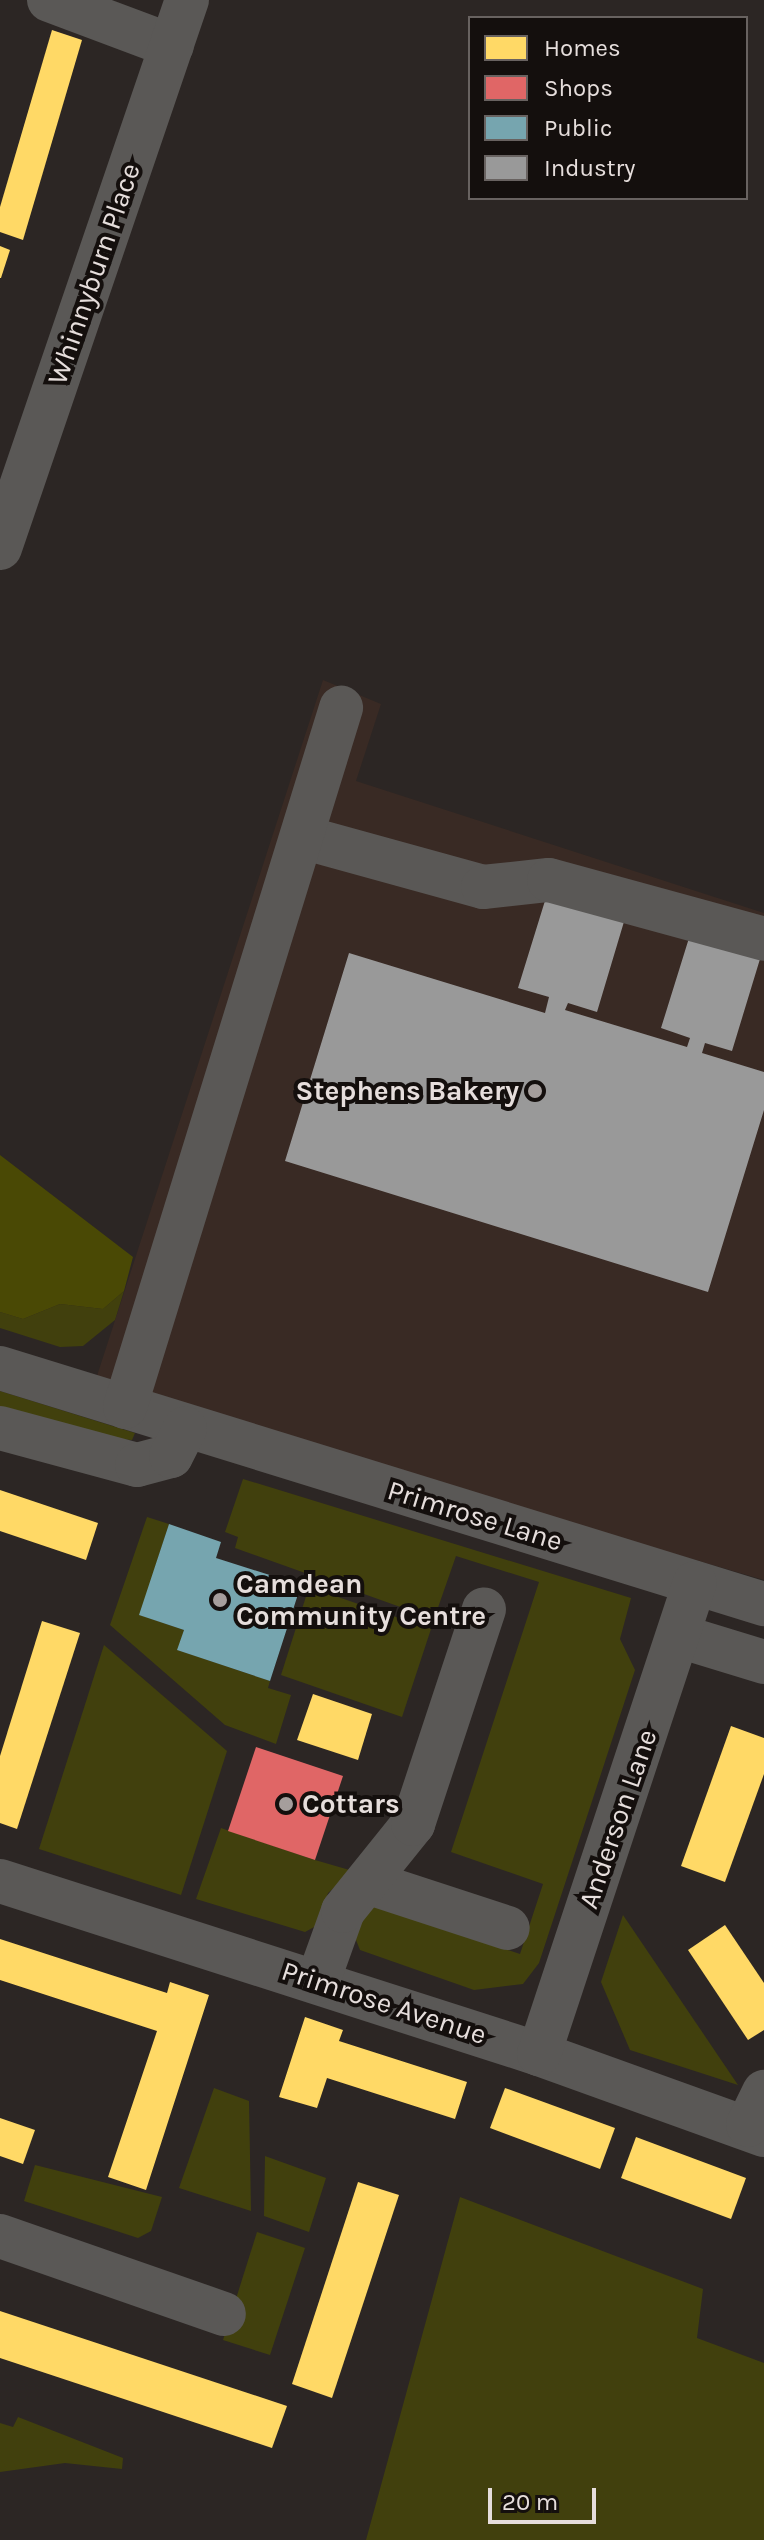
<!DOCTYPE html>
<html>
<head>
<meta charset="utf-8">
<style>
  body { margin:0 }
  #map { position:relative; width:764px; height:2540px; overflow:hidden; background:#2c2624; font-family:Karla,sans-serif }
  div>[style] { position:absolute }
  .built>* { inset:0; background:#392a24 }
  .green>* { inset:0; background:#41400d }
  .forest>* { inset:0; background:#4a4905 }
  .homes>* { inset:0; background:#ffd966 }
  .shops>* { inset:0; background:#e06666 }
  .public>* { inset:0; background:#76a5af }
  .industry>* { inset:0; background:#999 }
  .minor>* { height:44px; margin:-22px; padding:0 22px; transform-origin:22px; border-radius:22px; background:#5a5856 }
  .dots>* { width:22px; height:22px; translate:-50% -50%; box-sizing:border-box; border:4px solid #140f0d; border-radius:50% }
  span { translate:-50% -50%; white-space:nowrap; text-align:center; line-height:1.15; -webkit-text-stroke:8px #140f0d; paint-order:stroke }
  .street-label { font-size:28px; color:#e6dedc }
  .poi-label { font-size:28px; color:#e6dedc; font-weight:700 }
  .right { translate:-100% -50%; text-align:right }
  .left { translate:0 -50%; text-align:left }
  .legend { position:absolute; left:468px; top:16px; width:280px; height:184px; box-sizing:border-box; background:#140f0d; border:2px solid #686260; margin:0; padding:10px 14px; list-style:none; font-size:24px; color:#e6dedc }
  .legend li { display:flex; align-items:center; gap:16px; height:40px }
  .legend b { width:40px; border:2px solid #686260 }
  .scale { position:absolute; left:488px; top:2488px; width:108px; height:36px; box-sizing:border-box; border:4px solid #e6dedc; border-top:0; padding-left:10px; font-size:24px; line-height:28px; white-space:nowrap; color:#e6dedc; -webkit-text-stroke:6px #140f0d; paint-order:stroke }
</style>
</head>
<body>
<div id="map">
  <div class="built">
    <i style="clip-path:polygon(323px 680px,381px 704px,356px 781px,764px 913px,764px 1580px,94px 1385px)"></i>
  </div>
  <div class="green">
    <i style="clip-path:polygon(124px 1291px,115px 1320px,83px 1346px,60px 1347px,0 1328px,0 1312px,23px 1319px,60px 1304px,103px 1309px)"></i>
    <i style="clip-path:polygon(0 1391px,135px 1433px,132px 1440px,94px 1437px,0 1410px)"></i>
    <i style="clip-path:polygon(243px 1479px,631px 1598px,620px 1639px,635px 1670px,539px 1963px,523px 1984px,474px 1990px,360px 1950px,352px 1930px,373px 1894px,396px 1913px,520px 1954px,543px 1884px,451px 1852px,539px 1582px,456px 1556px,434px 1619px,235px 1548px,238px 1537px,225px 1532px)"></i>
    <i style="clip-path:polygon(147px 1517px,169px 1524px,140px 1615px,184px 1630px,178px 1650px,270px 1681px,268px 1688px,291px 1695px,276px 1744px,225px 1725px,110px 1625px)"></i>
    <i style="clip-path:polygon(309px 1587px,431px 1629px,402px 1717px,281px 1675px)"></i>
    <i style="clip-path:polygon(104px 1645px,227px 1751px,181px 1895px,39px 1849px)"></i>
    <i style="clip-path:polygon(221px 1828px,315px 1860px,353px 1871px,328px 1893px,316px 1926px,305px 1932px,196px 1899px)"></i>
    <i style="clip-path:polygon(623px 1915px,738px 2085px,630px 2050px,601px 1982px)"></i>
    <i style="clip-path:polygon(214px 2088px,249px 2101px,251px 2211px,179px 2188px)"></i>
    <i style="clip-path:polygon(265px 2156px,326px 2178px,309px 2232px,264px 2216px)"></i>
    <i style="clip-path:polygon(35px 2165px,162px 2197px,151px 2231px,138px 2238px,24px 2201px)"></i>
    <i style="clip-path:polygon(460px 2197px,703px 2289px,697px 2338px,764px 2363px,764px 2540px,366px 2540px)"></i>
    <i style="clip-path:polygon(257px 2232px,305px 2248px,270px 2355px,223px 2340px)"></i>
    <i style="clip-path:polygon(18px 2417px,123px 2458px,122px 2469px,65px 2463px,0 2472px,0 2423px,13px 2427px)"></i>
  </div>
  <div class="forest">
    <i style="clip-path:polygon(0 1155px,133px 1257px,124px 1291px,103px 1309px,60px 1304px,23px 1319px,0 1312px)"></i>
  </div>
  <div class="homes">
    <i style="clip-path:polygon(52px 30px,82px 40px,23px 240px,0 232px,0 207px)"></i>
    <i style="clip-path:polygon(0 246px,10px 250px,1px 278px,0 278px)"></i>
    <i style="clip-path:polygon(0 1490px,98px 1523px,86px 1560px,0 1531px)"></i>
    <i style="clip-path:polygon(42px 1621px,80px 1633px,17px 1829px,0 1823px,0 1756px)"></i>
    <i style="clip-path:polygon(313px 1694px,372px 1714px,358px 1760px,297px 1740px)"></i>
    <i style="clip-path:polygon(731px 1726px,764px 1738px,764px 1774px,725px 1882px,681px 1866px)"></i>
    <i style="clip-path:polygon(725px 1925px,764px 1983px,764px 2030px,748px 2040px,688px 1950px)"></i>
    <i style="clip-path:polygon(0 1939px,167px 1993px,170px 1982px,209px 1995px,146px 2190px,108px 2177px,157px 2031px,0 1980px)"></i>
    <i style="clip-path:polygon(305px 2017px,343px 2030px,339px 2041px,467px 2082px,455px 2119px,327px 2078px,317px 2108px,279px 2097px)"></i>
    <i style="clip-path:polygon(505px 2088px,615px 2128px,600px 2169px,490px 2128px)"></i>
    <i style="clip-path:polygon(0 2118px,35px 2130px,23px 2164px,0 2156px)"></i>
    <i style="clip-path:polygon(636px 2137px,746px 2178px,731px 2219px,621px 2178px)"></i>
    <i style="clip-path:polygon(358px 2182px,399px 2195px,332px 2398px,292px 2384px)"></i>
    <i style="clip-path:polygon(0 2311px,287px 2406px,272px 2448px,0 2358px)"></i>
  </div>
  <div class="shops">
    <i style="clip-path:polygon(256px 1747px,343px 1776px,315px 1860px,228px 1831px)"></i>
  </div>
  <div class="public">
    <i style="clip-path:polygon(169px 1524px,221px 1542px,216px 1558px,301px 1585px,270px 1681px,177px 1650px,184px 1630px,139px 1615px)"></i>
  </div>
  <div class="industry">
    <i style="clip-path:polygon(548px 891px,626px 915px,597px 1012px,568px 1003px,565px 1010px,687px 1047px,690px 1038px,661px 1028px,689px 938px,760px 959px,732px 1051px,705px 1043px,702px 1053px,764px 1072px,764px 1110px,708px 1292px,285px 1161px,349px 953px,545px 1013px,549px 997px,518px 988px)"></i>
  </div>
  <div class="minor">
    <i style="left:49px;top:0;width:131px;rotate:20.5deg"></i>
    <i style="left:0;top:548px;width:579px;rotate:-71.16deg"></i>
    <i style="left:302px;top:837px;width:188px;rotate:15.4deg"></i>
    <i style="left:483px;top:887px;width:66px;rotate:-6.1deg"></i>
    <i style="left:549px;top:880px;width:223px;rotate:15.3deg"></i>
    <i style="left:0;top:1368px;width:800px;rotate:17.17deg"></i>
    <i style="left:125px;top:1407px;width:732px;rotate:-72.83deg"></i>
    <i style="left:0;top:1428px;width:142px;rotate:15.1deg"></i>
    <i style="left:137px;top:1465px;width:35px;rotate:-15deg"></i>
    <i style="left:171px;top:1456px;width:31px;rotate:-63deg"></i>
    <i style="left:679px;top:1636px;width:89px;rotate:17deg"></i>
    <i style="left:0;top:1881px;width:566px;rotate:17.79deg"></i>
    <i style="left:539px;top:2054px;width:239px;rotate:19.8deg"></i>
    <i style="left:367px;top:1882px;width:148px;rotate:18.1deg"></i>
    <i style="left:318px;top:1981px;width:74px;rotate:-70.3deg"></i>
    <i style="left:343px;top:1911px;width:112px;rotate:-51.2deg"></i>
    <i style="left:413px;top:1824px;width:226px;rotate:-71.7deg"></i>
    <i style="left:539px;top:2054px;width:496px;rotate:-71.7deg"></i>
    <i style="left:748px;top:2125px;width:37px;rotate:-64deg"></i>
    <i style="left:0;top:2236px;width:237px;rotate:19.2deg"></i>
  </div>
  <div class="dots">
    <i style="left:535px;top:1091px;background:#a59e9c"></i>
    <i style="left:220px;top:1600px;background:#a59e9c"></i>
    <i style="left:286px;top:1804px;background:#a59e9c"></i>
  </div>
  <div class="street-label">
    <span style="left:94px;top:274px;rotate:-71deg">Whinnyburn Place</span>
    <span style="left:475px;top:1516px;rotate:17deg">Primrose Lane</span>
    <span style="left:618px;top:1819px;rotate:-71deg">Anderson Lane</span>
    <span style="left:384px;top:2003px;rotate:18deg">Primrose Avenue</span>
  </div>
  <div class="poi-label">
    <span class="right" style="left:519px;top:1091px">Stephens Bakery</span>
    <span class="left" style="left:236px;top:1600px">Camdean<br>Community Centre</span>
    <span class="left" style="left:302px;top:1804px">Cottars</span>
  </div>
  <ul class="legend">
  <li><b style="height:22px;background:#ffd966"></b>Homes</li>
  <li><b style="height:22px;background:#e06666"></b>Shops</li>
  <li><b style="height:22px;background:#76a5af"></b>Public</li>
  <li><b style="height:22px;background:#999"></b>Industry</li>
  </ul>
  <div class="scale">20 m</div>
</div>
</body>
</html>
